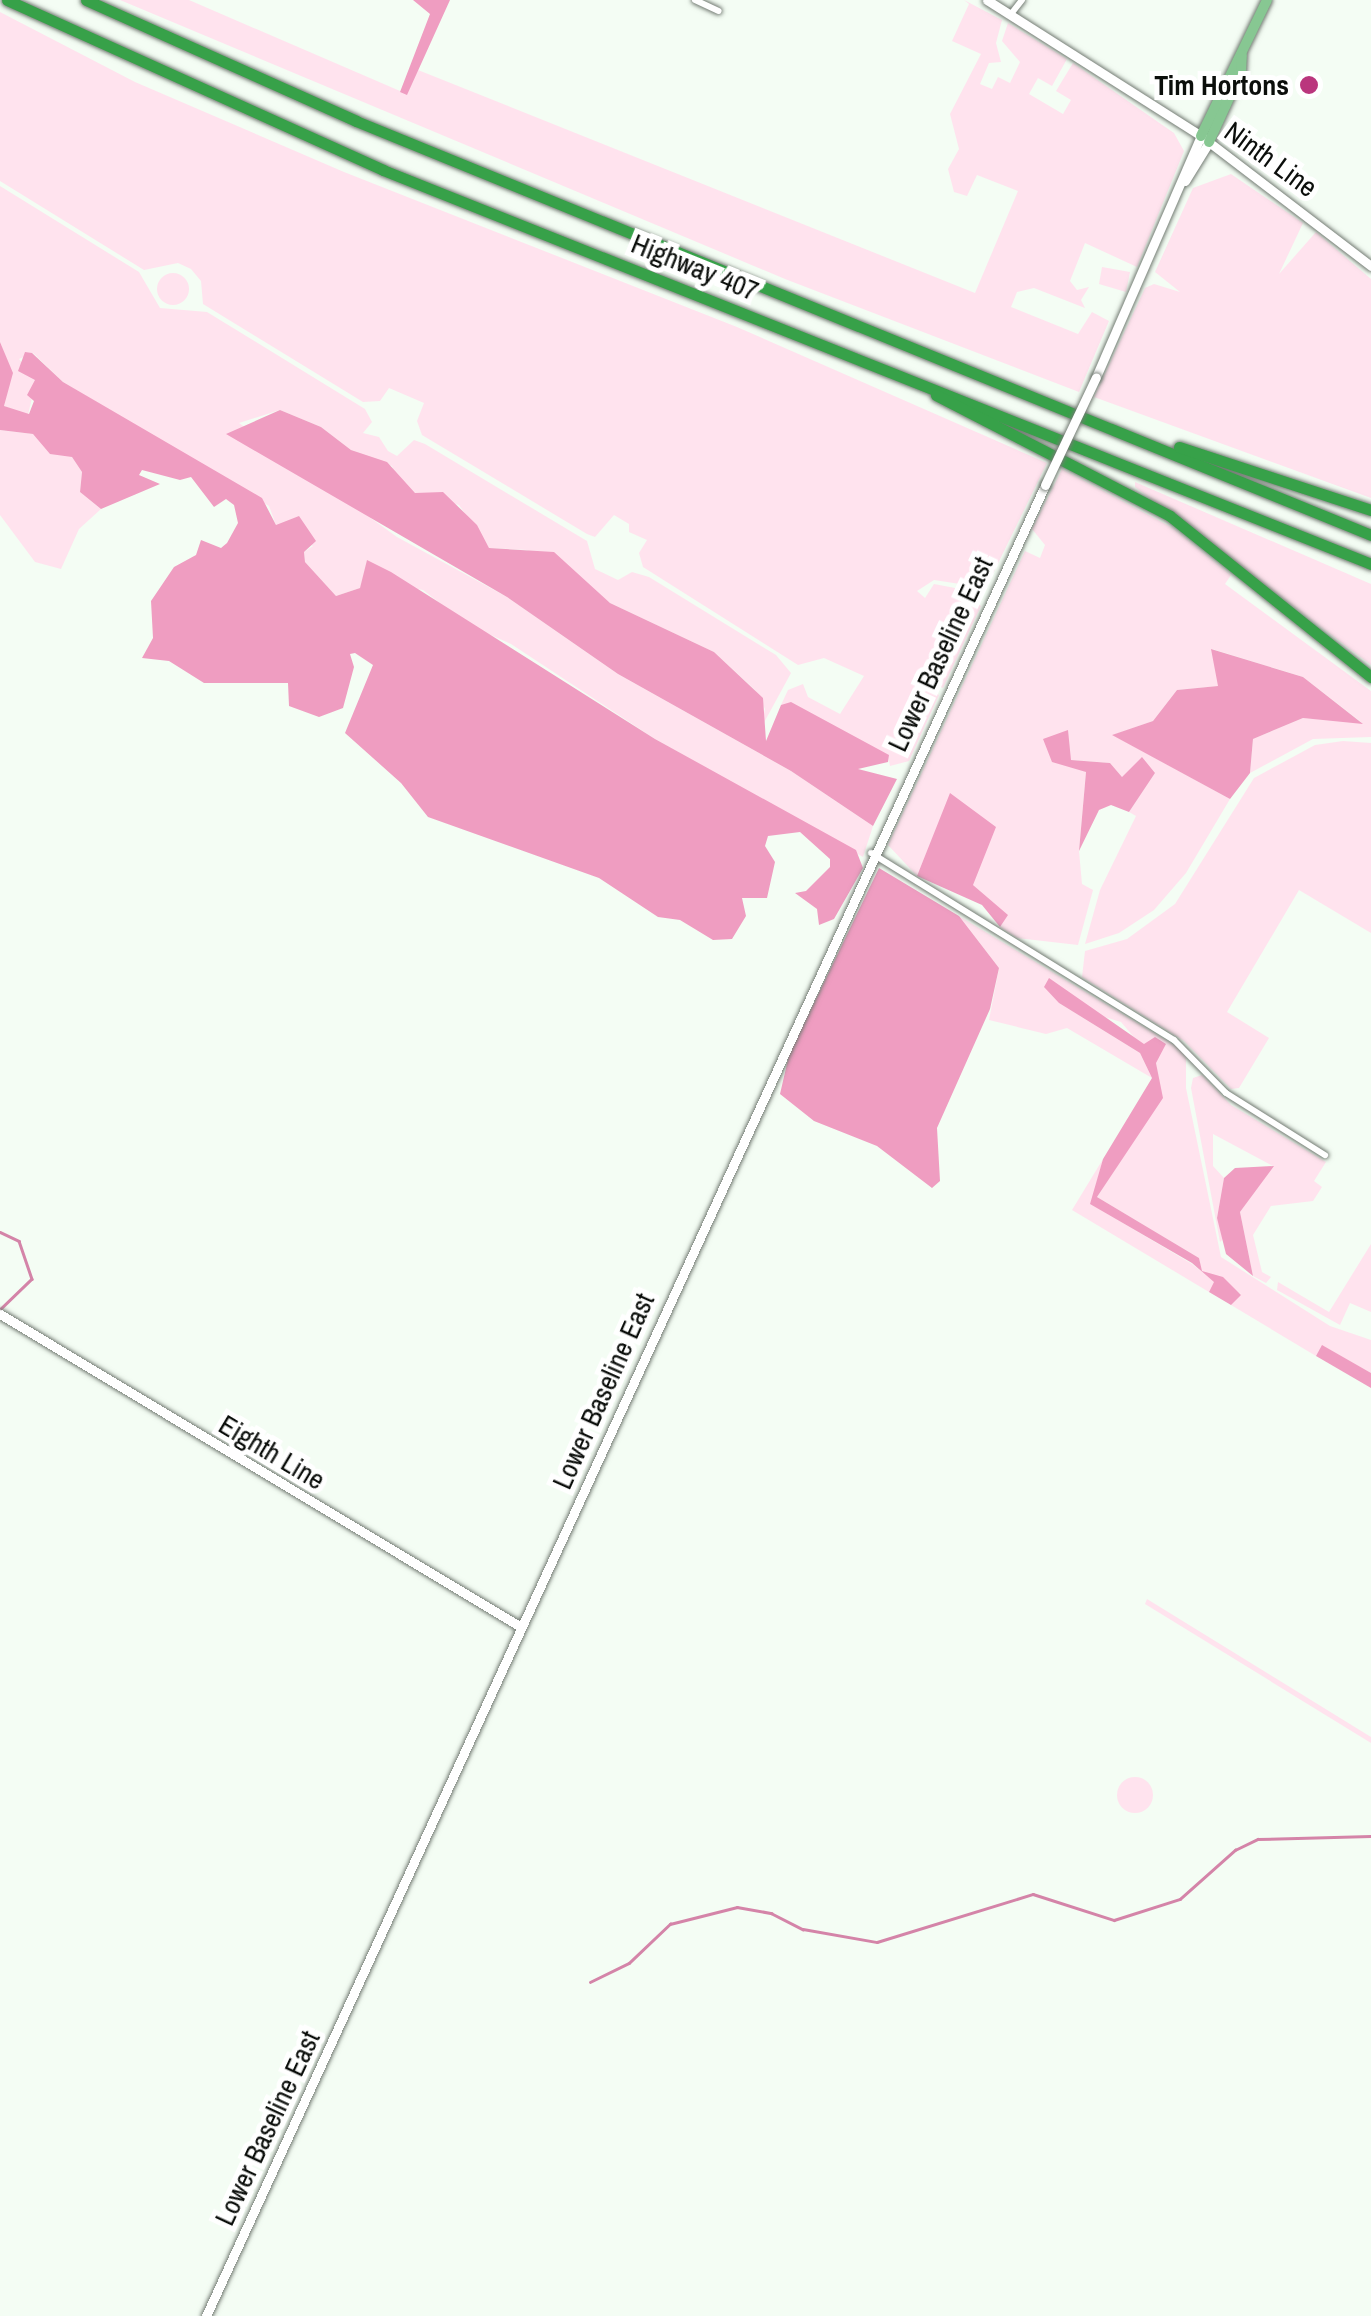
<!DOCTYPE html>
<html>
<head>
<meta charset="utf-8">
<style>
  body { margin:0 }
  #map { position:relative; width:1371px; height:2316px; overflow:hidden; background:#f4fdf4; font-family:"Archivo Narrow",sans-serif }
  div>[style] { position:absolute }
  .green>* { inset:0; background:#ffe3ee }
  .round { border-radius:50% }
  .forest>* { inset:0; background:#ef9dc1 }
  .stream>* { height:2.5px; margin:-1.25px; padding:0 1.25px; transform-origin:1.25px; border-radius:1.25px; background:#d484a8 }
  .roads { filter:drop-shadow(0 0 2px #737b73) drop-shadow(0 0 2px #737b73) }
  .street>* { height:6px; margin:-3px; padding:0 3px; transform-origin:3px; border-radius:3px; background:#fff }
  .secondary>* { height:9px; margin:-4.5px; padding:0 4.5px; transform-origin:4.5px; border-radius:4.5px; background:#fff }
  .primary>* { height:10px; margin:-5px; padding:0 5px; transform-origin:5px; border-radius:5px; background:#87c792 }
  .highway>* { height:11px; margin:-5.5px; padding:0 5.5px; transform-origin:5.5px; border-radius:5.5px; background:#37a149 }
  .bridges { filter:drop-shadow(0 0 2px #737b73) drop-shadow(0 0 2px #737b73) }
  .secondary-bridge>* { height:9px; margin:-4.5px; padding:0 4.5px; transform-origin:4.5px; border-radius:4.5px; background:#fff }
  .dots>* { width:28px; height:28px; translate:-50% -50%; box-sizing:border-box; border:5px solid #fff; border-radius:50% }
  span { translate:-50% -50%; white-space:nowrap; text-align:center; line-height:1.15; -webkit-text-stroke:10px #fff; paint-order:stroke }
  .poi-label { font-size:28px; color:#0b0e0b; font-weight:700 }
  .right { translate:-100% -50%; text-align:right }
  .street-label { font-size:28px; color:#0b0e0b }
</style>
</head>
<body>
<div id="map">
  <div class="green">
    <i style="clip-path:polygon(120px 0,189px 0,407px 94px,418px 70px,975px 293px,1018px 191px,977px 175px,967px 196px,954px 192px,948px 169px,959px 149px,950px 114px,981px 54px,952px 41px,969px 4px,964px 0,1002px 20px,996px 43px,1001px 62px,989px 63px,980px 84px,992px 89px,998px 77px,1010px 83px,1020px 62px,1002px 41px,1008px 23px,1067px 59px,1052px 86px,1038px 78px,1029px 94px,1063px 114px,1071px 100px,1056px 91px,1073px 63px,1174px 133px,1184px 151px,1137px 267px,1085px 243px,1070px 281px,1077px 290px,1089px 287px,1081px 300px,1085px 308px,1034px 288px,1017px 292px,1011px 307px,1078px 334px,1092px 312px,1109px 321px,1079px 392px,785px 279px)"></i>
    <i style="clip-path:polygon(0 12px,135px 82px,344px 172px,737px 327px,1047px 463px,986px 588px,934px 580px,917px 591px,925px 598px,934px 584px,955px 588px,981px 606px,943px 688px,913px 674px,939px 695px,909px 761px,890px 766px,888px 755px,781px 705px,788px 690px,803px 684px,808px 697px,840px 714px,864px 676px,824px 658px,798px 665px,643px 567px,639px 553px,647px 540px,629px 532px,629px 524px,614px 515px,595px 537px,587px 534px,422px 435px,417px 421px,424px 403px,389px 388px,380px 401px,363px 402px,203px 304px,201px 281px,191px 269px,178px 263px,144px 270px,0 181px)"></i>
    <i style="clip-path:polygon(1231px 174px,1303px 223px,1279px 274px,1316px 232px,1371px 279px,1371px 498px,1094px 397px,1145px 288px,1154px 284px,1180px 292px,1155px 272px,1193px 188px)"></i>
    <i style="clip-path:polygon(0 186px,139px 272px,160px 308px,207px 312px,365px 409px,372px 422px,363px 433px,379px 437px,388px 451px,397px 456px,414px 440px,425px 444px,587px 541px,595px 569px,618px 580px,632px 572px,649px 577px,776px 655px,791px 673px,760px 730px,765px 709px,755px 690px,714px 652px,610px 603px,527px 550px,489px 548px,459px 505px,415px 493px,397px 480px,392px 466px,351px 450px,321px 427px,280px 410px,239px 423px,397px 537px,507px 597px,618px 674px,791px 771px,873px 826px,863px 857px,655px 739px,511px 644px,468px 625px,423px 590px,365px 579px,360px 588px,336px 596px,305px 562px,304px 552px,313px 546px,276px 525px,269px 506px,63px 382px,33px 353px,19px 359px,36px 380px,28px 415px,4px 406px,12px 373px,0 342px)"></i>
    <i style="clip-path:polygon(1102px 267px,1130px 272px,1126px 292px,1099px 284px)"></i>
    <i class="round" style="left:157px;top:273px;width:32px;height:32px"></i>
    <i style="clip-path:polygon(0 430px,33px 434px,72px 457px,82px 472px,80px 492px,101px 509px,79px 529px,61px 569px,35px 562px,0 515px)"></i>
    <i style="clip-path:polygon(1062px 469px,1173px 528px,1231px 575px,1225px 584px,1371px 691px,1371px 737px,1313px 739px,1250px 773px,1253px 739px,1303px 718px,1361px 722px,1303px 677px,1212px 649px,1219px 686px,1177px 690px,1153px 721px,1113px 735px,1230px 799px,1186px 873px,1154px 910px,1119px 933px,1085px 944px,1100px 890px,1136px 816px,1129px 812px,1155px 773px,1122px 777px,1110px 763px,1071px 760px,1043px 739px,1086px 772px,1079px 851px,1082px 884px,1093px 890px,1078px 945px,1017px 938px,1000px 927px,1007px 915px,973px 885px,951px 794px,917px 876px,888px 845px,1025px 551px,1040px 558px,1045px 545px,1032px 529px)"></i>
    <i style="clip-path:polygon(1135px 482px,1371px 584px,1371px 665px,1135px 487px)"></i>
    <i style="clip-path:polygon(1343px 741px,1371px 743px,1371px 933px,1299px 890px,1227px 1012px,1269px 1038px,1239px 1088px,1231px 1089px,1184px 1041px,1082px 977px,1085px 951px,1127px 939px,1175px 904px,1254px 778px,1315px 745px)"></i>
    <i style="clip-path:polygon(959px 916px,1179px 1048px,1186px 1058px,1186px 1088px,1221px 1257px,1330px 1326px,1371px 1340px,1371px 1373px,1323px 1346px,1316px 1356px,1231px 1305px,1241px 1294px,1201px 1271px,1199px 1258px,1097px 1197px,1162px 1098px,1156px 1063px,1121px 1022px,1059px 1003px,1140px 1053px,1152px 1078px,1067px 1028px,1046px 1034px,989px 1020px,999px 968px)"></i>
    <i style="clip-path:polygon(1202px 1075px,1231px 1105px,1326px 1162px,1314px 1181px,1322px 1187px,1313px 1201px,1271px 1206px,1253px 1235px,1262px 1272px,1271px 1277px,1266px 1283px,1253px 1276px,1240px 1212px,1273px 1166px,1213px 1134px,1213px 1166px,1224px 1178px,1217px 1218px,1226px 1236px,1220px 1242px,1191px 1088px,1193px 1078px)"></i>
    <i style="clip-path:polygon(1103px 1159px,1091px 1204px,1192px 1264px,1215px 1282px,1209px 1292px,1072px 1210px)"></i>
    <i style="clip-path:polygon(1371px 1244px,1371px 1312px,1350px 1303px,1340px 1325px,1277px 1290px,1278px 1282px,1329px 1312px)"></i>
    <i style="clip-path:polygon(1147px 1599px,1371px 1737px,1371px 1743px,1145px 1604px)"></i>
    <i class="round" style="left:1117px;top:1777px;width:36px;height:36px"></i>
  </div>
  <div class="forest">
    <i style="clip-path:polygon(413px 0,450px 0,407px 95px,400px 92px,430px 14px)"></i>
    <i style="clip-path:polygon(0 342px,13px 373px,4px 406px,29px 414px,34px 401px,27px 395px,35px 380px,18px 371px,25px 352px,32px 353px,63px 382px,262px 498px,276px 525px,299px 516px,316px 541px,304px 552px,305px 562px,336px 596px,360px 588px,367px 560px,391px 572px,655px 739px,856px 850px,863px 868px,834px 919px,819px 925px,817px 909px,795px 893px,806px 891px,830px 867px,830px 859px,800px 832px,768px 836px,765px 846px,775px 862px,767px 898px,742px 898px,746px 916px,732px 939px,713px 940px,680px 920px,658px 917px,599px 878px,428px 817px,401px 783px,345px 733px,373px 665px,355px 653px,350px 654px,354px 667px,343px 708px,319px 717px,289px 706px,288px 683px,204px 683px,169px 661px,142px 658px,153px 638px,151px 601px,174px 567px,196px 555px,201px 540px,221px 548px,227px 543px,238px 523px,234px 505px,226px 499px,214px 507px,191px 477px,180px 480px,142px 470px,139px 475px,160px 484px,101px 509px,80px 492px,82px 472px,72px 457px,50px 454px,33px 434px,0 430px)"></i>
    <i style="clip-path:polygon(280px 410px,321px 427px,351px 450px,387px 462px,415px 493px,443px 492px,477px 525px,489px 548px,554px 552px,610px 603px,714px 652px,763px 698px,766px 741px,781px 705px,791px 702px,889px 755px,888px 762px,858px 769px,897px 779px,873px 826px,791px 771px,618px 674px,507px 597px,226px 434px)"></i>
    <i style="clip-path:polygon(1211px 649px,1303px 677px,1363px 724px,1303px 718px,1253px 739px,1250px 773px,1230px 799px,1112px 735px,1153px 721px,1177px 690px,1218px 686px)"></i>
    <i style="clip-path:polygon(1068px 730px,1071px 760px,1110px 763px,1122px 777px,1142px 757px,1155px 773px,1129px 812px,1111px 805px,1099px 810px,1079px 851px,1086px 772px,1052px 762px,1043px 739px)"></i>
    <i style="clip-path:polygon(950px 793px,996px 827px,973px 885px,1008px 915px,1000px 927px,982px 905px,917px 876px)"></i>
    <i style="clip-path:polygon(879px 868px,959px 916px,999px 968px,990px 1009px,937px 1128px,940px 1181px,932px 1188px,877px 1146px,814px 1121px,780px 1094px,789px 1055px)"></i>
    <i style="clip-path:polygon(1049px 978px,1144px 1044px,1155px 1037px,1166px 1044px,1156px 1063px,1163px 1098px,1097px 1197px,1199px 1258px,1202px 1271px,1223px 1277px,1241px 1295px,1231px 1305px,1209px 1292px,1214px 1282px,1192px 1263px,1090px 1204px,1103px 1159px,1152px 1078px,1140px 1053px,1059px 1003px,1044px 987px)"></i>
    <i style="clip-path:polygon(1274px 1166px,1240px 1212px,1253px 1276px,1226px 1254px,1217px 1218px,1224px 1178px,1235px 1168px)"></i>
    <i style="clip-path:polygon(1322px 1345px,1371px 1373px,1371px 1388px,1316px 1356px)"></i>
  </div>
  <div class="stream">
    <i style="left:0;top:1232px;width:21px;rotate:25deg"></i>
    <i style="left:19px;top:1241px;width:40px;rotate:71.1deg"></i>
    <i style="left:32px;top:1279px;width:45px;rotate:135.9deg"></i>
    <i style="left:590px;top:1982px;width:43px;rotate:-26deg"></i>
    <i style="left:629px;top:1963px;width:57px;rotate:-43.6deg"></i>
    <i style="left:670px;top:1924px;width:69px;rotate:-14.2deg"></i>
    <i style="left:737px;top:1907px;width:35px;rotate:10deg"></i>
    <i style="left:771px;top:1913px;width:36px;rotate:27deg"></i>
    <i style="left:803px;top:1929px;width:75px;rotate:10deg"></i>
    <i style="left:877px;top:1942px;width:163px;rotate:-17.1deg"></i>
    <i style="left:1033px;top:1894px;width:85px;rotate:17.8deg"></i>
    <i style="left:1114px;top:1920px;width:69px;rotate:-17.7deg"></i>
    <i style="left:1180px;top:1899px;width:74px;rotate:-41.7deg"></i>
    <i style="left:1235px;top:1850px;width:25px;rotate:-26deg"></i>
    <i style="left:1258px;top:1839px;width:113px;rotate:-1.5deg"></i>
  </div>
  <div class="roads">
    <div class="street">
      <i style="left:695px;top:0;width:26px;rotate:25deg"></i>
      <i style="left:1011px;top:14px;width:18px;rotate:-52deg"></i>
      <i style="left:871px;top:853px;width:356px;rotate:31.7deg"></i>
      <i style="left:1174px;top:1040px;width:74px;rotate:45.5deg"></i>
      <i style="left:1226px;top:1093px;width:117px;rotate:32.1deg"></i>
    </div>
    <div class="secondary">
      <i style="left:987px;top:0;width:254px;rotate:32.4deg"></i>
      <i style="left:1201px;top:136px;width:214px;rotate:37.4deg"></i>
      <i style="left:1185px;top:181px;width:46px;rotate:-58.4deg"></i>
      <i style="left:1096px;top:377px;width:263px;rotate:-66.5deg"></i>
      <i style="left:0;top:1314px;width:608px;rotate:31deg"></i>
      <i style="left:206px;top:2316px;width:2014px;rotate:-65.38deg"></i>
    </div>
    <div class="primary">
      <i style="left:1201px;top:136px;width:151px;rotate:-64.1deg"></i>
      <i style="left:1209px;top:142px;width:77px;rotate:-65.4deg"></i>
      <i style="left:1241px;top:72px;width:17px;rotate:-87deg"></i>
    </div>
    <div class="highway">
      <i style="left:7px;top:0;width:413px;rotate:24.3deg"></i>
      <i style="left:383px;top:170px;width:1064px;rotate:21.74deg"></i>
      <i style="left:86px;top:0;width:296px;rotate:24.1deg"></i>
      <i style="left:356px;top:121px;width:1096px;rotate:22.19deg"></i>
      <i style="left:936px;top:395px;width:263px;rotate:27.3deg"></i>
      <i style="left:1170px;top:516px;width:258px;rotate:38.7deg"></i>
      <i style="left:1179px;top:447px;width:202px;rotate:18.2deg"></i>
    </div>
  </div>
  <div class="bridges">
    <div class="secondary-bridge">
      <i style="left:1045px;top:485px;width:119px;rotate:-64.7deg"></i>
    </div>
  </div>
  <div class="dots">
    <i style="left:1309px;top:85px;background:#ba367d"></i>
  </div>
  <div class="poi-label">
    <span class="right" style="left:1289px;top:85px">Tim Hortons</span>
  </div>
  <div class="street-label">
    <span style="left:1271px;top:159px;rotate:36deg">Ninth Line</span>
    <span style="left:695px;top:267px;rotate:22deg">Highway 407</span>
    <span style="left:940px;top:654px;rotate:-65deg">Lower Baseline East</span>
    <span style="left:603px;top:1391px;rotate:-66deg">Lower Baseline East</span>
    <span style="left:272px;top:1452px;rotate:31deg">Eighth Line</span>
    <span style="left:267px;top:2128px;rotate:-65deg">Lower Baseline East</span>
  </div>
</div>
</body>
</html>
